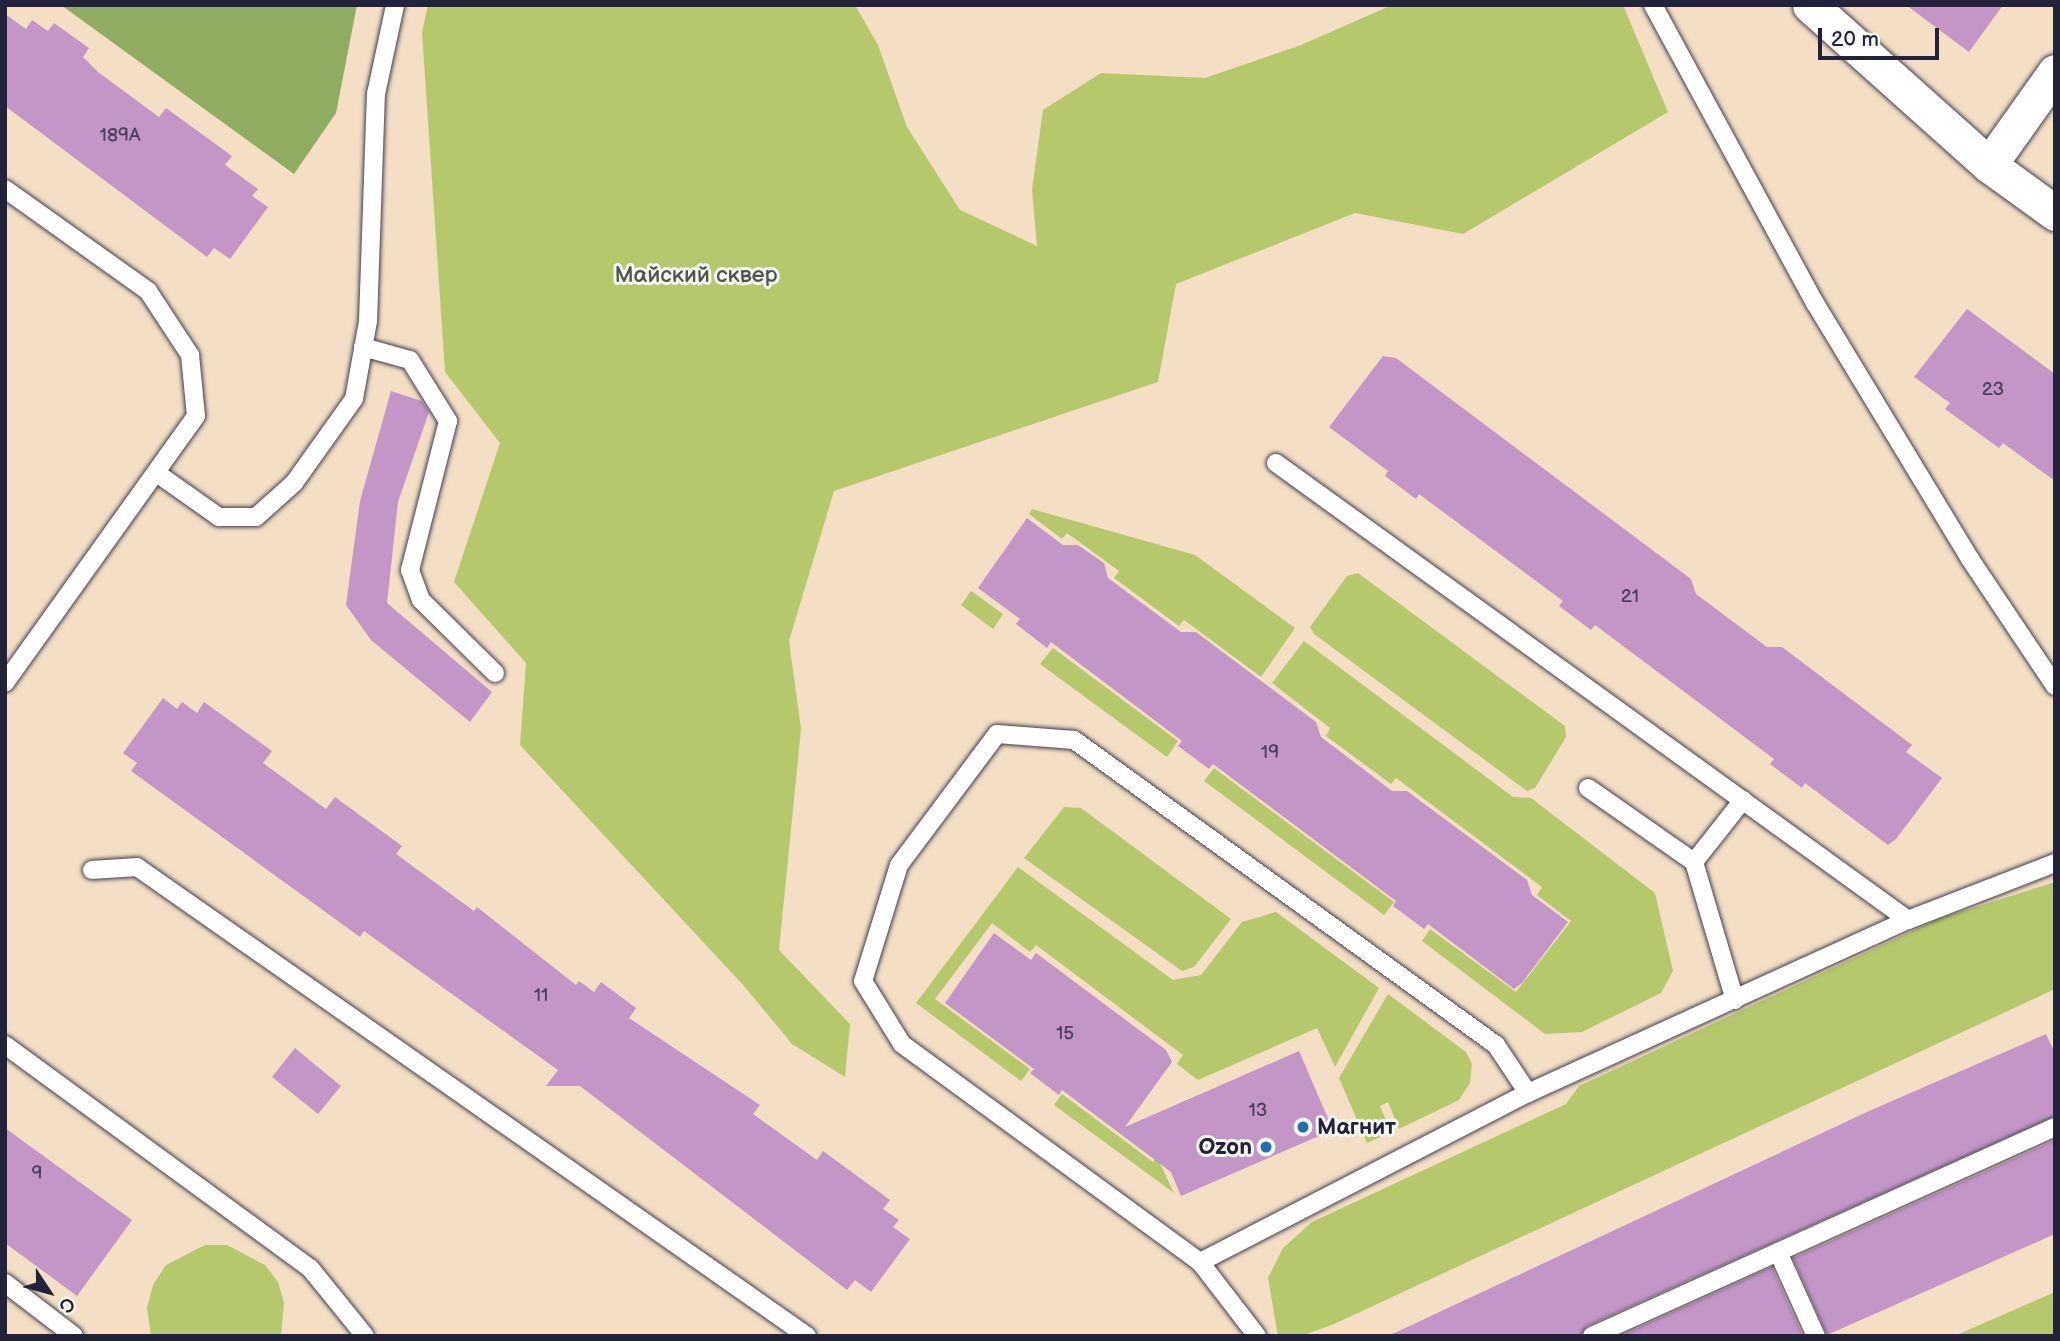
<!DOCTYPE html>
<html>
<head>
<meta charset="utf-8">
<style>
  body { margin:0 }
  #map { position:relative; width:2060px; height:1341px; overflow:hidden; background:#f4dfc5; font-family:"Balsamiq Sans",sans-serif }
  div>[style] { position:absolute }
  .green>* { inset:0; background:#b5c86c }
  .forest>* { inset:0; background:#90ac60 }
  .building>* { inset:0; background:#c396c7 }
  .roads { filter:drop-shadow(0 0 2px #423e50) drop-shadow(0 0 2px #423e50) }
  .lane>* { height:18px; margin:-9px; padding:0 9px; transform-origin:9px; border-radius:9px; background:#fff }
  .street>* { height:35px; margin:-17.5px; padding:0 17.5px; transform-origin:17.5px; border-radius:17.5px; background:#fff }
  .dots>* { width:19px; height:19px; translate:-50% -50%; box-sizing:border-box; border:4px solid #f6f6f2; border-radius:50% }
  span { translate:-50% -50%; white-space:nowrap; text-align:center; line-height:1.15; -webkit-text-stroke:6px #f6f6f2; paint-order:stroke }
  .number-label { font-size:19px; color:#4a3f5e }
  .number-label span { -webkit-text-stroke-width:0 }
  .park-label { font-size:23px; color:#4e544a }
  .poi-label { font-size:23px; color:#22223b; font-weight:700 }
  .left { translate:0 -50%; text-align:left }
  .right { translate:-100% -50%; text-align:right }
  .frame { position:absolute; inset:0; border:7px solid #22223b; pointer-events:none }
  .north { position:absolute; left:14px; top:1257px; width:70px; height:70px; -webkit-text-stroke:5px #f6f6f2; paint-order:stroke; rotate:126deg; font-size:19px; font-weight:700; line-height:28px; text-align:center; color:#22223b }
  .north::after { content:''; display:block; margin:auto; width:24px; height:32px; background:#22223b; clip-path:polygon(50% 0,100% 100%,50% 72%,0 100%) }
  .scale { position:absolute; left:1818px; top:28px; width:121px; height:32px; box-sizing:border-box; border:4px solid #22223b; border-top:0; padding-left:9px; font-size:21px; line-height:24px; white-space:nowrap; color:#22223b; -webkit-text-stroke:5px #f6f6f2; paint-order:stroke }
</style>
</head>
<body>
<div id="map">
  <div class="green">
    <i style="clip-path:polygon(428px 5px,855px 5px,878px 45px,907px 127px,960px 210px,1037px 246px,1032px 190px,1043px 110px,1101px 73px,1205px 78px,1301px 45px,1392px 5px,1623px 5px,1668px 112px,1463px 234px,1355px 213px,1176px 284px,1158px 382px,834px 491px,789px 641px,801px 729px,779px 950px,850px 1024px,845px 1077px,792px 1044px,744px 986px,520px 745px,526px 663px,454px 582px,500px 443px,445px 372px,422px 32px)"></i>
    <i style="clip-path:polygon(1032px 509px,1195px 555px,1295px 628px,1261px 677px,1184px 620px,1179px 626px,1114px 578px,1119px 571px,1067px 533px,1062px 539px,1029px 514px)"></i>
    <i style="clip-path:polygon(1358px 573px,1565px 726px,1566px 737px,1535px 788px,1527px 791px,1314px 634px,1310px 627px,1347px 576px)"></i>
    <i style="clip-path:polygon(971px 591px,1003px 614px,993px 629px,961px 605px)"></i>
    <i style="clip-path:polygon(1304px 641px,1513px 797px,1531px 798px,1655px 893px,1673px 971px,1661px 993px,1582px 1032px,1545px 1034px,1422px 941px,1430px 929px,1516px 992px,1571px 921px,1537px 895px,1542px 887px,1396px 778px,1391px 784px,1326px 736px,1330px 728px,1272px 683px)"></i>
    <i style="clip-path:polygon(1053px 648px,1178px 741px,1167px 757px,1040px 664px)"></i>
    <i style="clip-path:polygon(1214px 768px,1394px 902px,1384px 915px,1204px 781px)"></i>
    <i style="clip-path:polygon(1064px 807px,1081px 808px,1231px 919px,1194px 967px,1182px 971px,1024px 858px)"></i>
    <i style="clip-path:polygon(1018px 867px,1173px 980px,1201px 975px,1242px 922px,1276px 912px,1379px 988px,1335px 1067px,1317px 1028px,1198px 1080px,1177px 1064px,1183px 1055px,1036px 945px,1030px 952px,992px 923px,935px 999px,1030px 1069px,1021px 1081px,916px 1003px)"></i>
    <i style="clip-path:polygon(2055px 882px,2055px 989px,1334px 1324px,1301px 1336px,1278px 1336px,1268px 1278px,1283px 1248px,1312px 1222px,1566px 1104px,1579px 1086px,1938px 919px)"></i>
    <i style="clip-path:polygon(1388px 994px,1466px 1052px,1472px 1064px,1470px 1083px,1459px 1100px,1399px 1129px,1388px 1102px,1380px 1106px,1391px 1132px,1367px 1143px,1339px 1078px)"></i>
    <i style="clip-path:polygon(1062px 1094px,1153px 1162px,1157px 1157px,1174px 1193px,1054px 1105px)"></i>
    <i style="clip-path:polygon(205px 1245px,227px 1245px,265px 1265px,278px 1282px,284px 1303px,281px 1336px,151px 1336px,147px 1308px,153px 1285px,166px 1265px)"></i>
    <i style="clip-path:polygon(2055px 1292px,2055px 1334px,2050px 1336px,1954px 1336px)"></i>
  </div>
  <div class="forest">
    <i style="clip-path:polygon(61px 5px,357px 5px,336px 113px,294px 174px)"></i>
  </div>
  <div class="building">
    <i style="clip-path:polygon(1906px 5px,2003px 5px,1969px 52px)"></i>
    <i style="clip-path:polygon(5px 14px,26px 29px,32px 20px,48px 31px,54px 23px,89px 48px,83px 57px,98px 72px,159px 117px,166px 108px,232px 156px,225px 165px,258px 189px,252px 196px,268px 207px,230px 259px,214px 248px,207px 257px,5px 106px)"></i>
    <i style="clip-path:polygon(1967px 309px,2055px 374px,2055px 481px,2003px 443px,1999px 448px,1945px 409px,1950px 403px,1914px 377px)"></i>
    <i style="clip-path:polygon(1383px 356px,1396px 358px,1691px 579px,1696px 594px,1767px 647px,1782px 647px,1912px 745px,1906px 752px,1942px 778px,1896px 839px,1888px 845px,1805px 783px,1802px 788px,1770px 764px,1774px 759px,1595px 625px,1591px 630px,1559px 606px,1563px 601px,1419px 494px,1416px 499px,1385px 476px,1388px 471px,1329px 427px)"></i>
    <i style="clip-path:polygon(391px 391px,422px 401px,429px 412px,398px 502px,387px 603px,492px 692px,470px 722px,371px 640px,346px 605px,360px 501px)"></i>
    <i style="clip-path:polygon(1027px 518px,1063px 545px,1078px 545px,1104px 563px,1108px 578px,1181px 632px,1196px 632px,1316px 722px,1321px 737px,1392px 791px,1407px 791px,1527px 880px,1532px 895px,1568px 922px,1522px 983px,1514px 989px,1428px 924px,1424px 929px,1393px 906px,1396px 901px,1213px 764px,1209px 769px,1178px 746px,1182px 741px,1051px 642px,1047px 648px,1016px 624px,1020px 619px,978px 588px)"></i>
    <i style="clip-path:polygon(163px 698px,177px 709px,182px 702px,197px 713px,204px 702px,272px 751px,263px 763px,326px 809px,335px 797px,402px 846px,396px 854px,474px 911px,477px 907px,576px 985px,579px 981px,594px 992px,601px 982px,636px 1008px,629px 1018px,760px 1105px,753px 1114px,817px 1160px,823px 1151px,890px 1200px,883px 1209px,899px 1220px,893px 1227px,910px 1239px,871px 1292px,855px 1280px,847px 1290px,580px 1086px,546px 1086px,558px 1070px,364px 931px,360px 937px,131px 771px,137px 763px,123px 753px)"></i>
    <i style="clip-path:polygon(994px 933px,1031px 960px,1036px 953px,1166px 1050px,1172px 1062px,1125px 1127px,1299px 1051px,1333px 1130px,1181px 1196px,1171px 1172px,1062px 1090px,1059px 1095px,1030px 1073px,1034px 1069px,945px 1003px)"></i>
    <i style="clip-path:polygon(2046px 1034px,2055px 1053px,2055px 1116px,1587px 1326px,1581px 1336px,1388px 1336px,1869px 1111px)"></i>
    <i style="clip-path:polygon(295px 1048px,341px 1086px,318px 1114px,272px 1077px)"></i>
    <i style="clip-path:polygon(5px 1128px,132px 1220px,77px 1296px,5px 1243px)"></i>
    <i style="clip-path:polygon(2055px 1140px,2055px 1234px,1827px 1335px,1793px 1258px)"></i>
    <i style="clip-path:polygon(1772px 1267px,1803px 1336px,1620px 1336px)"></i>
  </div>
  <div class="roads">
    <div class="lane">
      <i style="left:1653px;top:5px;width:339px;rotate:61.5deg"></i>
      <i style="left:1815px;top:303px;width:299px;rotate:58.8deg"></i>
      <i style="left:1970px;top:559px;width:153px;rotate:56.2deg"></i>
      <i style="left:5px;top:189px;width:176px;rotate:35.5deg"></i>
      <i style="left:148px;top:291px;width:77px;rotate:56.7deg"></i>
      <i style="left:190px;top:355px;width:61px;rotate:84.4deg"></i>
      <i style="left:196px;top:416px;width:328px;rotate:125.6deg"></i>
      <i style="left:363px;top:347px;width:49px;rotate:15.5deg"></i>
      <i style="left:410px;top:360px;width:72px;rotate:58.1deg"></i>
      <i style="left:448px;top:421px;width:154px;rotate:104.3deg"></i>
      <i style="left:410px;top:570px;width:32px;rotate:70deg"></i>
      <i style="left:421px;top:600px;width:104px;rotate:44.6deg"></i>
      <i style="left:1276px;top:463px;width:780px;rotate:35.87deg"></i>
      <i style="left:158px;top:474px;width:75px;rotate:35.2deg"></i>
      <i style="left:219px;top:517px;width:37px"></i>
      <i style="left:256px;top:517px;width:51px;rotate:-41.8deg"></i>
      <i style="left:294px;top:483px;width:103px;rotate:-54.5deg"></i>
      <i style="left:354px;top:399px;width:79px;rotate:-79.8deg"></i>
      <i style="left:368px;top:321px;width:227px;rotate:-88deg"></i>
      <i style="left:376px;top:94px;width:91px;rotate:-77.9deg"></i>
      <i style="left:1588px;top:788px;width:129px;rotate:34.9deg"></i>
      <i style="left:1694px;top:862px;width:144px;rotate:73.5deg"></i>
      <i style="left:1694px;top:862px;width:79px;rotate:-51.7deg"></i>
      <i style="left:92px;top:870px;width:45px;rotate:-3.8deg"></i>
      <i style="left:137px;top:867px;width:818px;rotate:34.99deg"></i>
      <i style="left:5px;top:1045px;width:378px;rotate:36.2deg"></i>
      <i style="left:310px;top:1268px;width:87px;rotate:51deg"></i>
      <i style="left:1528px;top:1093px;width:418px;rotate:-24.5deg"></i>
      <i style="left:1908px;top:920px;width:158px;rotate:-21.2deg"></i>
      <i style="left:1778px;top:1252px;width:92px;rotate:65.7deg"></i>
      <i style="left:1200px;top:1262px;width:369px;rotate:-27.3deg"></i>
      <i style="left:1528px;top:1093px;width:58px;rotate:-123.7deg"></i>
      <i style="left:1496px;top:1045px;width:521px;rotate:-144.14deg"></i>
      <i style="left:1074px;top:740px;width:77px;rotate:-175.5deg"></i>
      <i style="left:997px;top:734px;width:164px;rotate:126.8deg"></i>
      <i style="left:899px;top:865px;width:121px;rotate:107.2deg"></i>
      <i style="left:863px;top:981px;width:74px;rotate:58.2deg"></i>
      <i style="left:902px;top:1044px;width:369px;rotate:36.2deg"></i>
      <i style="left:1200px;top:1262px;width:93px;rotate:52.4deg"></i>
      <i style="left:5px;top:1283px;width:87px;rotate:37.5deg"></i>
      <i style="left:1592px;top:1336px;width:508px;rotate:-24.29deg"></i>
    </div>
    <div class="street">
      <i style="left:1810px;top:5px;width:240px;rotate:41.8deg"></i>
      <i style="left:1989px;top:165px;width:82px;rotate:36deg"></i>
      <i style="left:1989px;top:165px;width:114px;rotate:-54.6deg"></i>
    </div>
  </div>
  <div class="dots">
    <i style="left:1303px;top:1127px;background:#1f6fb2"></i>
    <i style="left:1266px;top:1147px;background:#1f6fb2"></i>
  </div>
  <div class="number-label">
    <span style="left:120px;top:136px">189А</span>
    <span style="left:1993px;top:390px">23</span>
    <span style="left:1630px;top:597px">21</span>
    <span style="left:1270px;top:753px">19</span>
    <span style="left:541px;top:996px">11</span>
    <span style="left:1065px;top:1034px">15</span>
    <span style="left:1258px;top:1111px">13</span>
    <span style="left:37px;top:1174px">9</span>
  </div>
  <div class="park-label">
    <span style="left:696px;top:275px">Майский сквер</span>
  </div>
  <div class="poi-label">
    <span class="left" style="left:1317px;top:1127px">Магнит</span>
    <span class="right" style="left:1252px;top:1147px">Ozon</span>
  </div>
  <div class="frame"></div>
  <div class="north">С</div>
  <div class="scale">20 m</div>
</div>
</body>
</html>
